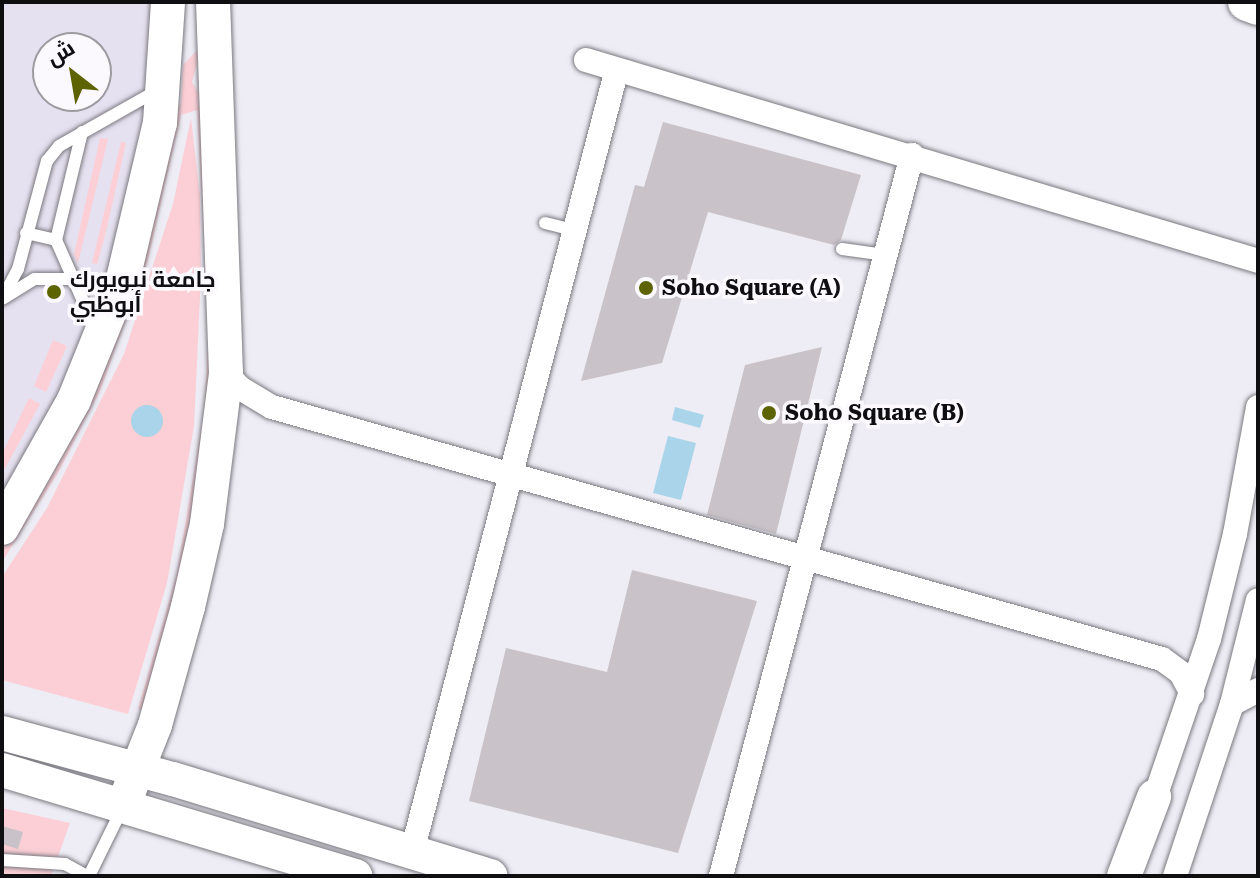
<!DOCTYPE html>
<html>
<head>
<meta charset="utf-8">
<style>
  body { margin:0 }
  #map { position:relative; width:1260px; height:878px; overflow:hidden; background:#eeecf4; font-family:"Roboto Serif",Cairo,serif }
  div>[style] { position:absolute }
  .built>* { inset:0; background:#e6e1f0 }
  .green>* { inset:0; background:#fbcfd5 }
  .water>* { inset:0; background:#a9d4e9 }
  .round { border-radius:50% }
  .building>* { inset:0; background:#c9c2c8 }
  .roads { filter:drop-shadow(0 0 2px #7b7980) drop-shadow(0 0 2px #7b7980) }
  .lane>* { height:12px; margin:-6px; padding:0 6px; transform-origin:6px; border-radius:6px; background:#fff }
  .street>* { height:24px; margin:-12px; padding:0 12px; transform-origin:12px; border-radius:12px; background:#fff }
  .secondary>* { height:34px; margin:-17px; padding:0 17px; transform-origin:17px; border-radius:17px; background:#fff }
  .primary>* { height:38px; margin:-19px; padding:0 19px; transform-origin:19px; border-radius:19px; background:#fff }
  .dots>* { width:22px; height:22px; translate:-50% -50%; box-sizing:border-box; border:4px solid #fbf9fe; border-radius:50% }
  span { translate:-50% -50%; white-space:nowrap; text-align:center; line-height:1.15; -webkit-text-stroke:7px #fbf9fe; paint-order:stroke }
  .poi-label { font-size:22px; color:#0f0f11; font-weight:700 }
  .left { translate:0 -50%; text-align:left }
  .frame { position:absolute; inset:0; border:4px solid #0f0f11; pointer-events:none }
  .north { position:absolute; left:32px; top:32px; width:80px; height:80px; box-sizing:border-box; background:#fbf9fe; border:2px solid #9d9b9f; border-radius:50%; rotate:329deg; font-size:22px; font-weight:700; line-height:32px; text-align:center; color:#0f0f11 }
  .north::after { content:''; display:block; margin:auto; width:28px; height:36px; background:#5d6300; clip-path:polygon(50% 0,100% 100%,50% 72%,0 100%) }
</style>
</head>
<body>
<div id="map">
  <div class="built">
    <i style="clip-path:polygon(evenodd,2px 2px,159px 2px,150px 122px,86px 348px,2px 509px,2px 2px,48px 48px,96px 48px,96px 96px,48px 96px,48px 48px)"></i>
  </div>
  <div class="green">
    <i style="clip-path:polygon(202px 45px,192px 82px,201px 97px,212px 353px,194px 516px,144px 711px,138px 709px,177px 573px,204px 412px,209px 332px,197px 110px,181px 115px,148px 260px,100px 391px,58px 473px,2px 562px,2px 550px,44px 485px,181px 101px,183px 65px)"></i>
    <i style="clip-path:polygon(191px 118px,200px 195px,201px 274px,194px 426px,167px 583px,128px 714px,2px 680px,2px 577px,47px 508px,124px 354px,173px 204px)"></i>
    <i style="clip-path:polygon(100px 138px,108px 139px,78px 263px,74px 254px)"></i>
    <i style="clip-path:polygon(121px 142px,126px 143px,106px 232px,97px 264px,92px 263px)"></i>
    <i style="clip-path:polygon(53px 340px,67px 346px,46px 392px,34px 386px)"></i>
    <i style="clip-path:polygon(29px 398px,40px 404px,2px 474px,2px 454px)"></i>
    <i style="clip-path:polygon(2px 808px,70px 823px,51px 876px,2px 876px)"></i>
  </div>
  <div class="water">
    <i class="round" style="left:131px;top:405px;width:32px;height:32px"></i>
    <i style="clip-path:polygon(675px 407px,704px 415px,700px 428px,672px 420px)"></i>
    <i style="clip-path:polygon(668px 436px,696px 443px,681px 500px,653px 493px)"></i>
  </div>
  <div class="building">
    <i style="clip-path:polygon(663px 122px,861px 175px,841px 240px,834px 245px,708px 212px,662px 363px,581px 381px,635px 185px,644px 187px)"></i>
    <i style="clip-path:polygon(822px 347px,776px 534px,707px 515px,745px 365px)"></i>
    <i style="clip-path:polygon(632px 570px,757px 601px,678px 853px,469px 801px,506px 648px,607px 672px)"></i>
    <i style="clip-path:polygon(2px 826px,23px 832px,18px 849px,2px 844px)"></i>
  </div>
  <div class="roads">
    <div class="lane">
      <i style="left:82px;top:132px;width:111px;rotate:103.5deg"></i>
      <i style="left:56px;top:240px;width:96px;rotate:66.1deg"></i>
      <i style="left:545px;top:223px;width:33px;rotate:14deg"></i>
      <i style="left:26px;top:233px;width:31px;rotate:13deg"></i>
      <i style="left:842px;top:249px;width:43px;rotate:7.9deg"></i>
      <i style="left:4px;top:298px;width:36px;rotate:-32deg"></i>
      <i style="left:35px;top:279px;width:35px"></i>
      <i style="left:2px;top:299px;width:34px;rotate:-62deg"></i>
      <i style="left:18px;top:269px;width:112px;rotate:-75deg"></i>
      <i style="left:47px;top:161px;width:19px;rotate:-51deg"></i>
      <i style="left:59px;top:146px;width:114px;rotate:-29.5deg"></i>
      <i style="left:2px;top:860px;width:63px;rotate:3.6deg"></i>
      <i style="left:65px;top:864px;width:25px;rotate:29deg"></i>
      <i style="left:89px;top:876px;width:77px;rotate:-63.8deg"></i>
    </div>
    <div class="street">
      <i style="left:586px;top:60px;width:701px;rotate:16.65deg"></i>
      <i style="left:226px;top:373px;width:21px;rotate:47deg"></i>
      <i style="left:240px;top:388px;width:37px;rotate:31deg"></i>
      <i style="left:272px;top:407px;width:925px;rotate:15.81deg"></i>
      <i style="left:1162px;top:659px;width:24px;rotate:36deg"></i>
      <i style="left:1181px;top:673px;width:24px;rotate:62deg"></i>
      <i style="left:1232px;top:704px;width:30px;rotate:-28deg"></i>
      <i style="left:1150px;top:812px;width:183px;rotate:-71.2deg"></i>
      <i style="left:1209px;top:639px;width:108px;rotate:-76.1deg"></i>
      <i style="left:1235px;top:534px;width:129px;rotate:-79.7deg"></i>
      <i style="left:412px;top:852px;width:805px;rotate:-75.33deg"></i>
      <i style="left:721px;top:876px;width:746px;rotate:-75.16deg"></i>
      <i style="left:1175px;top:876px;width:181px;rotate:-71.7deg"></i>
      <i style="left:1232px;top:704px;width:107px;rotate:-76deg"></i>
    </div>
    <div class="secondary">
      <i style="left:2px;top:528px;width:147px;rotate:-60.6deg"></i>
      <i style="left:74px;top:400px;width:131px;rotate:-68deg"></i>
      <i style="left:123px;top:279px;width:160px;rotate:-76.7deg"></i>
      <i style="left:160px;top:123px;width:121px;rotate:-86.2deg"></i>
      <i style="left:2px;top:733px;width:177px;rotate:15.1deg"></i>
      <i style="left:173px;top:779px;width:332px;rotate:17deg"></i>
      <i style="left:2px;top:770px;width:369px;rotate:16.7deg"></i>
      <i style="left:123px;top:806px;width:87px;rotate:-68.4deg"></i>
      <i style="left:155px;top:725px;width:123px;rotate:-74.4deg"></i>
      <i style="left:188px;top:607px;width:85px;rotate:-77.1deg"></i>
      <i style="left:207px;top:524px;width:152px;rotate:-82.8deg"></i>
      <i style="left:226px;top:373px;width:371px;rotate:-92deg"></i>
      <i style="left:1124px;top:876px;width:85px;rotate:-69.2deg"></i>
    </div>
    <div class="primary">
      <i style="left:1247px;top:2px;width:12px;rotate:20deg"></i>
    </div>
  </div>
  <div class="dots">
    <i style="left:646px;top:288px;background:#5d6300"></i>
    <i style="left:54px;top:292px;background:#5d6300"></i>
    <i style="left:769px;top:413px;background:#5d6300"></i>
  </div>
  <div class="poi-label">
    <span class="left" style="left:70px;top:292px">جامعة نيويورك<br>أبوظبي</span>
    <span class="left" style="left:662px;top:288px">Soho Square (A)</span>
    <span class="left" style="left:785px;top:413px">Soho Square (B)</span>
  </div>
  <div class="frame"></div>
  <div class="north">ش</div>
</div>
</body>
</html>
